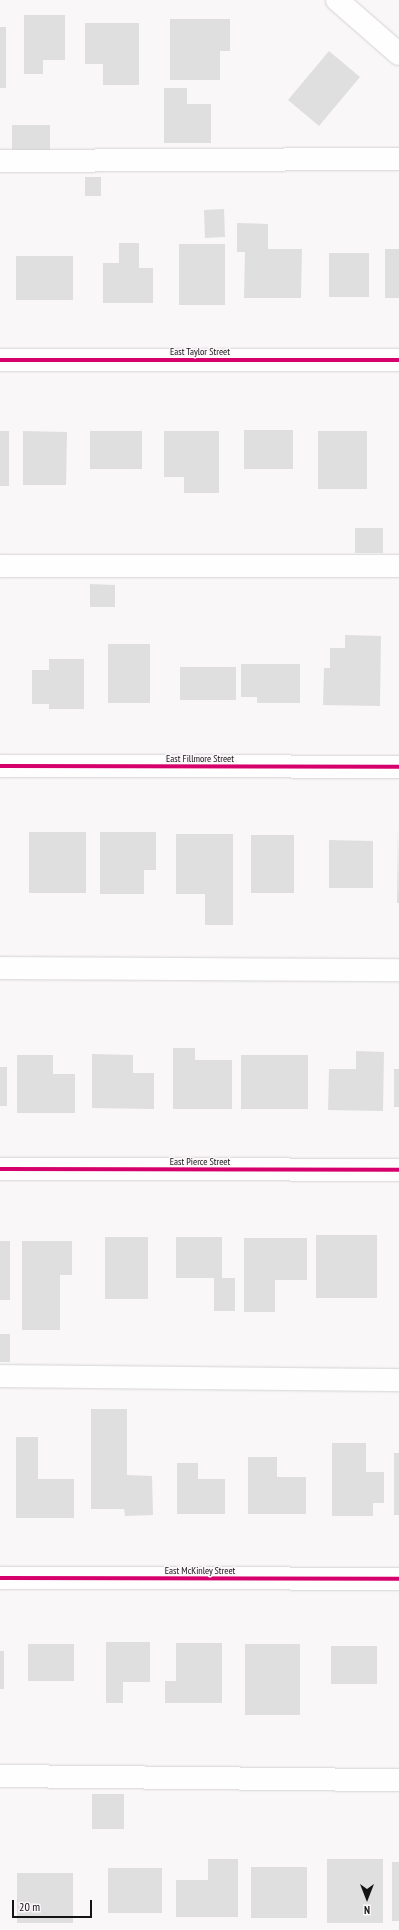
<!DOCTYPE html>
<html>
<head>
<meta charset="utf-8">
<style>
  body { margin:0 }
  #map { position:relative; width:399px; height:1930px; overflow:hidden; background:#f9f7f8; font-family:"PT Sans Narrow",sans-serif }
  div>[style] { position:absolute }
  .building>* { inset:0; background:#e0dfe0 }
  .roads { filter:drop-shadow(0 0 1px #d5d3d4) drop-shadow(0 0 1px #d5d3d4) }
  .minor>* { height:22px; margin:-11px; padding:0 11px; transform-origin:11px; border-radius:11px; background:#fefefe }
  .cycleway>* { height:4px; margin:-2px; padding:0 2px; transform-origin:2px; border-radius:2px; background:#d6006c }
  span { translate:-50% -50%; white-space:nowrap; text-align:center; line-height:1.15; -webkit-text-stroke:3px #faf6f9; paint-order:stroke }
  .street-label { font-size:10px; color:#151415 }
  .north { position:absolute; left:347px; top:1878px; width:40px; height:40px; -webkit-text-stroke:3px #faf6f9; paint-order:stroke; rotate:180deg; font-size:11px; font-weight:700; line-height:16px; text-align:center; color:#151415 }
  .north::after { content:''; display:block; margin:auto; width:14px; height:18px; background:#151415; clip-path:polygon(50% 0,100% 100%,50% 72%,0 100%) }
  .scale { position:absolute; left:12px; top:1900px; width:80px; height:18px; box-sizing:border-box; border:2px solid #151415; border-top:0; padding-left:5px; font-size:12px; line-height:14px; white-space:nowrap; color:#151415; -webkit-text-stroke:3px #faf6f9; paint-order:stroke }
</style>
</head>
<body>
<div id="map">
  <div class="building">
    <i style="clip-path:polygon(24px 15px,65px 15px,65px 60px,43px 60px,43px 74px,24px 74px)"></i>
    <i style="clip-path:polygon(170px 19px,230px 19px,230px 51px,220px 51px,220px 80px,170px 80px)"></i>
    <i style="clip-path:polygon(85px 23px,139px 23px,139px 85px,103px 85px,103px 64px,85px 64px)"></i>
    <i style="clip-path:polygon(0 27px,6px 27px,6px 88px,0 88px)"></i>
    <i style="clip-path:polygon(329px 51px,360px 77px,319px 126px,288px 100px)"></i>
    <i style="clip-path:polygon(164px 88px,187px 88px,187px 104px,211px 104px,211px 143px,164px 143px)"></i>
    <i style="clip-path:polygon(12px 125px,50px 125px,50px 150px,12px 150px)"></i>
    <i style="clip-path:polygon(85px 177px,101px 177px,101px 196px,85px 196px)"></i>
    <i style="clip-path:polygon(224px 209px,225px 237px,205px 238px,204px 210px)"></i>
    <i style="clip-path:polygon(237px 223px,268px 224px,268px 249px,302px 249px,301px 298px,244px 298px,245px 252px,237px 252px)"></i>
    <i style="clip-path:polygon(119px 243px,139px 243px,139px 268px,153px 268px,153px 303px,103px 303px,103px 263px,119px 263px)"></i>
    <i style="clip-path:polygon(179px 244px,225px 244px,225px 305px,179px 305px)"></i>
    <i style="clip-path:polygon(385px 249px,399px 249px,399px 298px,385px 298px)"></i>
    <i style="clip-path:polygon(329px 253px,369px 253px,369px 297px,329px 297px)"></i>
    <i style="clip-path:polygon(16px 256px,73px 256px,73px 300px,16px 300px)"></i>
    <i style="clip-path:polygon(244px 430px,293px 430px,293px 469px,244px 469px)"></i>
    <i style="clip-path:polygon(0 431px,9px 431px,9px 486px,0 486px)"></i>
    <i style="clip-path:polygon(23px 431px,67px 432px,66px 485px,23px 485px)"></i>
    <i style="clip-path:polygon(90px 431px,142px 431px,142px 469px,90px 469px)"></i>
    <i style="clip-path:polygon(164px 431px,219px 431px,219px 493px,184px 493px,184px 477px,164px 477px)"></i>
    <i style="clip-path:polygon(318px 431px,367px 431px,367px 489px,318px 489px)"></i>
    <i style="clip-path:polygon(355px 528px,383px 528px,383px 553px,355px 553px)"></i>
    <i style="clip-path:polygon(90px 584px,115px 585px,115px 607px,90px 607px)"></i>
    <i style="clip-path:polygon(345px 635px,381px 636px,380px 706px,323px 705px,324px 668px,330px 668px,330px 648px,345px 648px)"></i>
    <i style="clip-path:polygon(108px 644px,150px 644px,150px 703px,108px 703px)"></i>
    <i style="clip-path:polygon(49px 659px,84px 659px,84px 709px,49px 709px,49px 704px,32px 704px,32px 670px,49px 670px)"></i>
    <i style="clip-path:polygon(241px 664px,300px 664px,300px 703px,257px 703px,257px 697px,241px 697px)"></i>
    <i style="clip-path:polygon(180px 667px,236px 667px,236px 700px,180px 700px)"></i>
    <i style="clip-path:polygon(398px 827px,399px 903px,397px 903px)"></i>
    <i style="clip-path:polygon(29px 832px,86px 832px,86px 893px,29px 893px)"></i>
    <i style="clip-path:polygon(100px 832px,156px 832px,156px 870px,144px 870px,144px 894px,100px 894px)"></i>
    <i style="clip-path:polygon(176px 834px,233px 834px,233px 925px,205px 925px,205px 894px,176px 894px)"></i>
    <i style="clip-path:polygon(251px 835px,294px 835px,294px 893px,251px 893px)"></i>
    <i style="clip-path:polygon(329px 840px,373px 841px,373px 888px,329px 888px)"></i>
    <i style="clip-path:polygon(173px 1048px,195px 1048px,195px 1060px,232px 1060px,232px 1109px,173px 1109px)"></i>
    <i style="clip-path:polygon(356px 1051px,384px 1052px,383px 1111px,328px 1110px,329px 1069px,356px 1069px)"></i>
    <i style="clip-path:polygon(92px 1054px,133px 1055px,133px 1073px,154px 1073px,154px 1109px,92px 1108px)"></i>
    <i style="clip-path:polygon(17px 1055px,53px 1055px,53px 1074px,75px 1074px,75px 1113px,17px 1113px)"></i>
    <i style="clip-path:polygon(241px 1055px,308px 1055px,308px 1109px,241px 1109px)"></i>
    <i style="clip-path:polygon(0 1067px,7px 1067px,7px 1106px,0 1106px)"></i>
    <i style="clip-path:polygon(394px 1069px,399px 1069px,399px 1107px,394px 1107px)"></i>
    <i style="clip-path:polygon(316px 1235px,377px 1235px,377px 1298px,316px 1298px)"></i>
    <i style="clip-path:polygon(105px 1237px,148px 1237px,148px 1299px,105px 1299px)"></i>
    <i style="clip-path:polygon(176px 1237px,222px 1237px,222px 1278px,235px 1278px,235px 1311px,214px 1311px,214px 1278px,176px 1278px)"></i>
    <i style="clip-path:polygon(244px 1238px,307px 1238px,307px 1280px,275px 1280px,275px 1312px,244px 1312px)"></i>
    <i style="clip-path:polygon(0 1241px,10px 1241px,10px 1300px,0 1300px)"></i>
    <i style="clip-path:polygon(22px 1241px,72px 1241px,72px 1275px,60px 1275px,60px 1330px,22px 1330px)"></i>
    <i style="clip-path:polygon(0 1334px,10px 1334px,10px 1362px,0 1362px)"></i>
    <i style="clip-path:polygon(91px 1409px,127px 1409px,127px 1475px,152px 1476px,153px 1515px,125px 1516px,124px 1509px,91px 1509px)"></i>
    <i style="clip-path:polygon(16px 1437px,38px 1437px,38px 1479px,74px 1479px,74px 1518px,16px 1518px)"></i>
    <i style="clip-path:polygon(332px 1443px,366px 1443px,366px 1472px,384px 1472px,384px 1503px,373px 1503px,373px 1516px,332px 1516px)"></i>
    <i style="clip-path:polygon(394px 1453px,399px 1453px,399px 1515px,394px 1515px)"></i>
    <i style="clip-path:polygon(248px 1457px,277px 1457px,277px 1477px,306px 1477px,306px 1514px,248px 1514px)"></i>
    <i style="clip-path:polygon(177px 1463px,198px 1463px,198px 1479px,225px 1479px,225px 1514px,177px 1514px)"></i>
    <i style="clip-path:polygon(106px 1642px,150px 1642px,150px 1682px,123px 1682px,123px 1703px,106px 1703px)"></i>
    <i style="clip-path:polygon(176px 1643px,222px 1643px,222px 1703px,165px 1703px,165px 1681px,176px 1681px)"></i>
    <i style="clip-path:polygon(28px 1644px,74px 1644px,74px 1681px,28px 1681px)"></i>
    <i style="clip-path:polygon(245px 1644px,300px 1644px,300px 1715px,245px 1715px)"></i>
    <i style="clip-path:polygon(331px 1646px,377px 1646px,377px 1684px,331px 1684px)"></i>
    <i style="clip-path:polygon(0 1651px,4px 1651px,4px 1689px,0 1689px)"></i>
    <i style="clip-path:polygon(92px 1794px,124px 1794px,124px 1829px,92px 1829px)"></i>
    <i style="clip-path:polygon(208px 1859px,238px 1859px,238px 1917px,176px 1917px,176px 1880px,208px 1880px)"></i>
    <i style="clip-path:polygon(327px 1859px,383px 1859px,383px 1923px,327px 1923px)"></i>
    <i style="clip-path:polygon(392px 1862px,399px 1862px,399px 1921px,392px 1921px)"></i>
    <i style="clip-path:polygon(251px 1867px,307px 1867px,307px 1918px,251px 1918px)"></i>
    <i style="clip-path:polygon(108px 1868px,162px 1868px,162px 1913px,108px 1913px)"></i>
    <i style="clip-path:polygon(17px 1873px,73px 1873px,73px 1923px,17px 1923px)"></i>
  </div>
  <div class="roads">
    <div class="minor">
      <i style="left:337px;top:0;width:82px;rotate:41.1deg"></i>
      <i style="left:0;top:161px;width:399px;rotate:-0.3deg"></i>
      <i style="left:0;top:360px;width:399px"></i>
      <i style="left:0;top:566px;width:399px"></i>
      <i style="left:0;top:766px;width:399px;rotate:0.1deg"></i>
      <i style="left:0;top:968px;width:399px;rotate:0.3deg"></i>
      <i style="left:0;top:1169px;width:399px;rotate:0.1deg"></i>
      <i style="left:0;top:1376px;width:399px;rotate:0.6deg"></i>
      <i style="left:0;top:1578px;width:399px;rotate:0.1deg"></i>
      <i style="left:0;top:1776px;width:399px;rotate:0.6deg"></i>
    </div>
  </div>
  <div class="cycleway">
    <i style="left:0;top:360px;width:399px"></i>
    <i style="left:0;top:766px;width:399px;rotate:0.1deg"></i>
    <i style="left:0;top:1169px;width:399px;rotate:0.1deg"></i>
    <i style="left:0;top:1578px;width:399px;rotate:0.1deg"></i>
  </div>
  <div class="street-label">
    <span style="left:200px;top:352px">East Taylor Street</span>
    <span style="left:200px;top:759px">East Fillmore Street</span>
    <span style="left:200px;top:1162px">East Pierce Street</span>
    <span style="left:200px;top:1571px">East McKinley Street</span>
  </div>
  <div class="north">N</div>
  <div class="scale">20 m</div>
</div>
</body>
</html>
